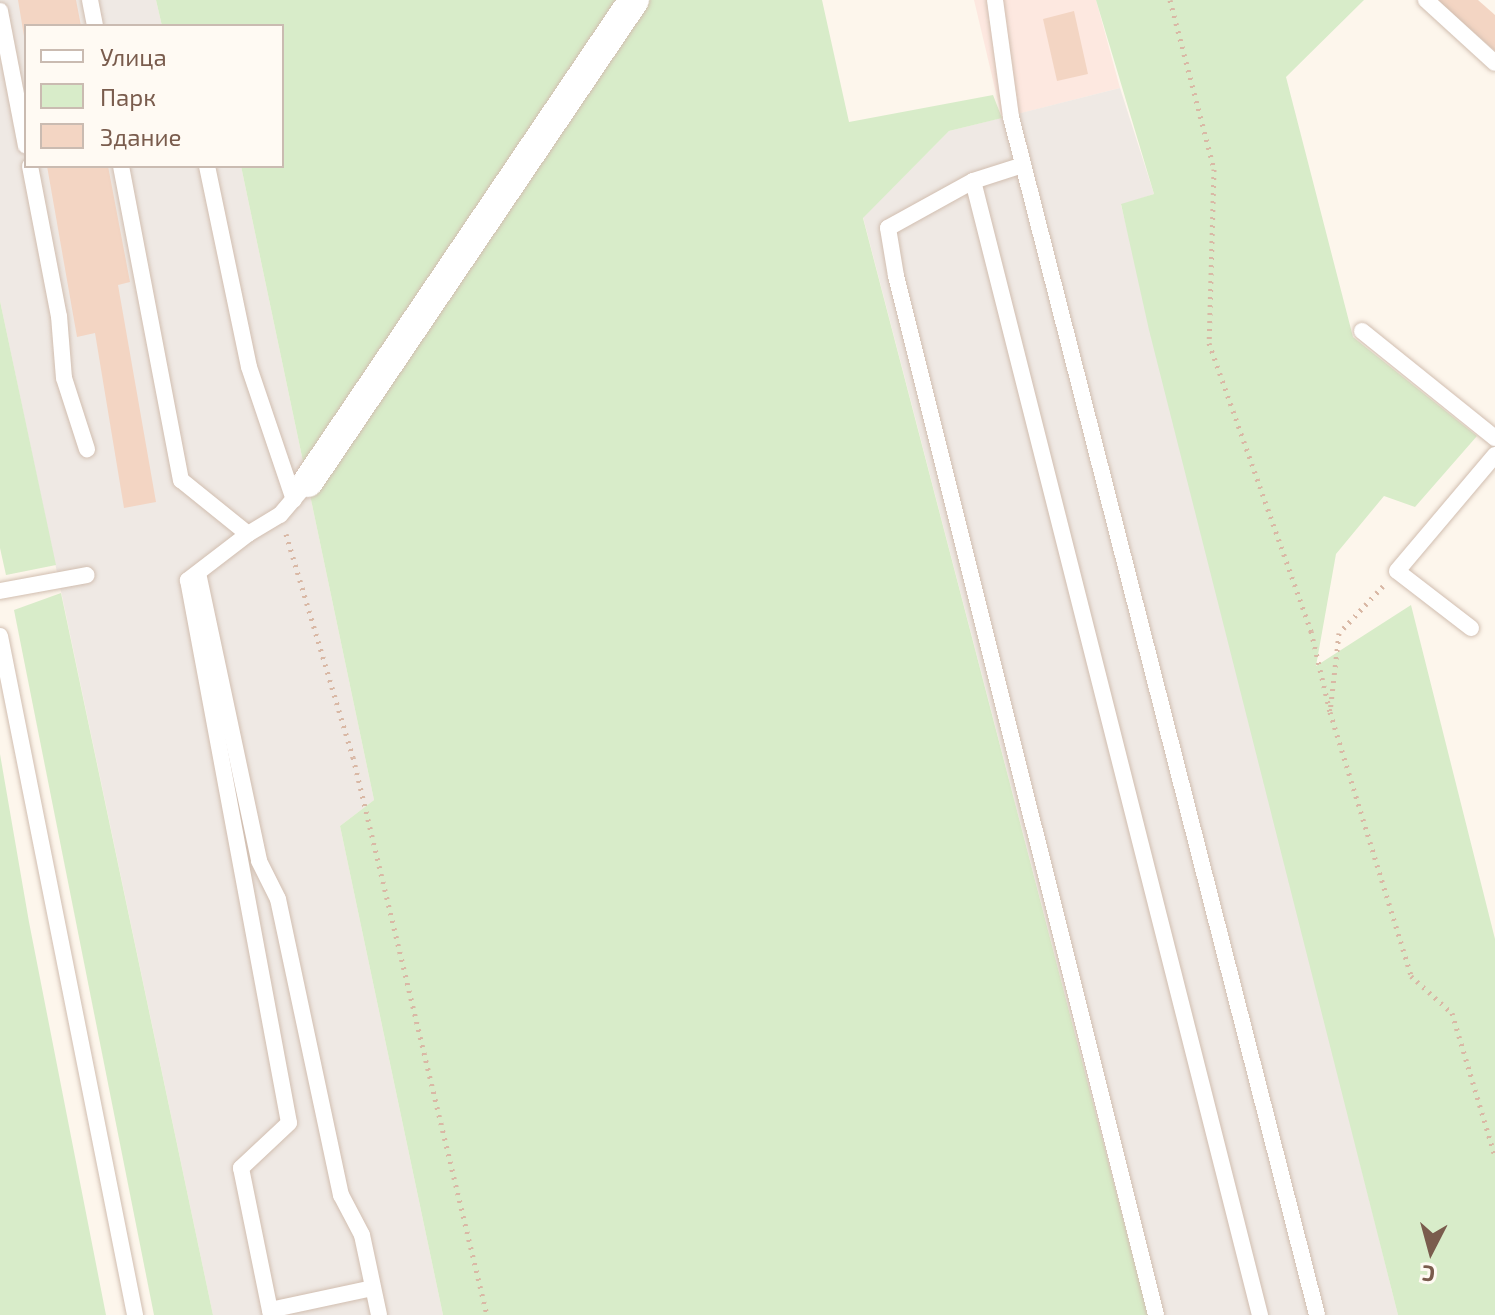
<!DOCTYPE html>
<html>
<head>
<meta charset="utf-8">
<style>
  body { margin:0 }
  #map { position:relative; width:1495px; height:1315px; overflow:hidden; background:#fdf6ec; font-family:"Exo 2",sans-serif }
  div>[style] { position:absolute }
  .commercial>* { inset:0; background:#fde8e0 }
  .industrial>* { inset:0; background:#efe9e4 }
  .green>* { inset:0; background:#d8ecc9 }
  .building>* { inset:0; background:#f3d5c3 }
  .path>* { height:5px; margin-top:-2.5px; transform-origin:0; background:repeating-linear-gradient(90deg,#d9b8a5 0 2px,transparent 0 8px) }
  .roads { filter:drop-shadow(0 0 2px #d1beb0) drop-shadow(0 0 2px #d1beb0) }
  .lane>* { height:16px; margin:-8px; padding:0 8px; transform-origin:8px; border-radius:8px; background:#fff }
  .street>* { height:30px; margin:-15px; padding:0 15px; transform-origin:15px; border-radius:15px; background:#fff }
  span { translate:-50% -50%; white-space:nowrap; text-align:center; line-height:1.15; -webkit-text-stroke:8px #fffaf3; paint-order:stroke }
  .legend { position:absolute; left:24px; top:24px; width:260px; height:144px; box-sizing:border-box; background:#fffaf3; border:2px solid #cabbb1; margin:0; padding:10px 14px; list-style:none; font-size:24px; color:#7a5c4d }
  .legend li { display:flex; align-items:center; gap:16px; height:40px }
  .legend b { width:40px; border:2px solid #cabbb1 }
  .north { position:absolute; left:1391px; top:1211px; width:80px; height:80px; -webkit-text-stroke:6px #fffaf3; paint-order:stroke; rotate:186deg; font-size:22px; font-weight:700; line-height:32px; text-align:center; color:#7a5c4d }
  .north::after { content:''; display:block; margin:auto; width:28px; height:36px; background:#7a5c4d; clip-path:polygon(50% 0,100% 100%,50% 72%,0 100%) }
</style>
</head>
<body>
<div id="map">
  <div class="commercial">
    <i style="clip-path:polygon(974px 0,1096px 0,1120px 88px,1002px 118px)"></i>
  </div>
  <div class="industrial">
    <i style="clip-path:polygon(0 0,156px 0,162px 26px,26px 26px,26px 166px,241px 166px,374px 800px,340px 826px,443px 1315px,213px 1315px,0 301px)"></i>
    <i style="clip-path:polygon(1120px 88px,1154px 194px,1121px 205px,1398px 1315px,1148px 1315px,863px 217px,949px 131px)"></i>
  </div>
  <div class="green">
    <i style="clip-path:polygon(156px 0,822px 0,849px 122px,993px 95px,1002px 118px,949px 131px,863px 218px,1148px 1315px,443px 1315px,340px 826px,374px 800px,241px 166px,282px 166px,282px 26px,162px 26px)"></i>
    <i style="clip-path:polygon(1096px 0,1364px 0,1286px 77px,1353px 337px,1477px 436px,1415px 507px,1384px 496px,1336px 554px,1316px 666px,1411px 605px,1495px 939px,1495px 1315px,1398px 1315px,1149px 330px,1121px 204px,1154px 194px)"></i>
    <i style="clip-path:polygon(0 301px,56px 565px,6px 575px,0 548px)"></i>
    <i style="clip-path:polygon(61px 593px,213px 1315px,154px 1315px,14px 610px)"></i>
    <i style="clip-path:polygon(0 754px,29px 922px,106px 1315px,0 1315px)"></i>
  </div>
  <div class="building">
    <i style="clip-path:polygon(18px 0,76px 0,81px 26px,26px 26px,24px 36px)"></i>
    <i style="clip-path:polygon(1437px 0,1478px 0,1495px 15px,1495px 51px)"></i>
    <i style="clip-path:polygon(1074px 11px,1088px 74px,1057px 81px,1043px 19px)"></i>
    <i style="clip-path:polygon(47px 166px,108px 166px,130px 282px,118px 285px,156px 502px,124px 508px,95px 333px,77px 337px)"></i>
  </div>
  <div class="path">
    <i style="left:1170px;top:0;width:175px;rotate:75.4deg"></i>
    <i style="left:1214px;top:169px;width:174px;rotate:91.6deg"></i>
    <i style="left:1209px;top:343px;width:306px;rotate:70.5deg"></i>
    <i style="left:1311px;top:631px;width:83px;rotate:76.8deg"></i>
    <i style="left:286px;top:534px;width:233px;rotate:73.3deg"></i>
    <i style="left:353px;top:757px;width:574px;rotate:76.5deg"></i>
    <i style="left:1383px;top:586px;width:64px;rotate:133.1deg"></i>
    <i style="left:1339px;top:633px;width:80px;rotate:96.5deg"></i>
    <i style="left:1330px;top:712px;width:276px;rotate:72.9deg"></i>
    <i style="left:1411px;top:976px;width:55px;rotate:42.1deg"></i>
    <i style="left:1452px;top:1013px;width:149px;rotate:73.3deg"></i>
  </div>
  <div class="roads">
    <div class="lane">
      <i style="left:90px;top:0;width:26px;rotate:79deg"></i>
      <i style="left:995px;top:0;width:118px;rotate:82.2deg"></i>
      <i style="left:1011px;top:117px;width:1236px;rotate:75.67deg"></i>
      <i style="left:1426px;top:0;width:93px;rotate:42.4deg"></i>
      <i style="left:0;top:11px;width:137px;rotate:79.1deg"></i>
      <i style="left:1023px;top:165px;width:52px;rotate:162.3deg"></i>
      <i style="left:973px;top:181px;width:1170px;rotate:75.8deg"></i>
      <i style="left:30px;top:166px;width:153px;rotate:79.1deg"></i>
      <i style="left:59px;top:316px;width:62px;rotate:85.4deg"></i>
      <i style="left:64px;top:378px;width:75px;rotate:72.1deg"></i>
      <i style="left:121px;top:166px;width:320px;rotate:79.2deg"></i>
      <i style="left:181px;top:480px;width:86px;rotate:38.9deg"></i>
      <i style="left:248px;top:534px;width:37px;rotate:-31deg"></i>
      <i style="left:280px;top:515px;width:43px;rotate:-49.7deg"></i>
      <i style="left:207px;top:166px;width:205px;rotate:78.2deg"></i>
      <i style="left:249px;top:367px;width:140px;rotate:71.3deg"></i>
      <i style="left:973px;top:181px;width:97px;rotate:151.1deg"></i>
      <i style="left:888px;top:228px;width:49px;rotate:80.5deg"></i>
      <i style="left:896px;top:276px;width:1071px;rotate:75.95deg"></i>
      <i style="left:1362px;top:331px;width:171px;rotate:38.8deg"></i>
      <i style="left:248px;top:534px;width:76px;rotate:142.5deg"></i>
      <i style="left:188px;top:580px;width:552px;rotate:79.46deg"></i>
      <i style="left:289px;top:1123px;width:66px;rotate:136.8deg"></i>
      <i style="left:241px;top:1168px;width:150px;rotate:78.5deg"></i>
      <i style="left:198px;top:573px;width:294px;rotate:78deg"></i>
      <i style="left:259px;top:861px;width:42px;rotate:63.4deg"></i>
      <i style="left:278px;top:899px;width:303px;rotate:78deg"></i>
      <i style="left:341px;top:1195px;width:45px;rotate:62.3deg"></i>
      <i style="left:362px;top:1235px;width:82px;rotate:78deg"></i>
      <i style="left:0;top:591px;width:88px;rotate:-10.4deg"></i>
      <i style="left:1471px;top:628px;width:93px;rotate:-142.4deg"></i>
      <i style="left:1397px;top:571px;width:152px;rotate:-49.8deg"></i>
      <i style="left:0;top:636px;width:692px;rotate:78.75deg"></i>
      <i style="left:270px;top:1310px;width:105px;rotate:-12.1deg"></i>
    </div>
    <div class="street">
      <i style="left:308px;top:482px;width:582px;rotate:-55.93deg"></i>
    </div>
  </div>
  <ul class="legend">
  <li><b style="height:10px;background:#fff"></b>Улица</li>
  <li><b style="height:22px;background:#d8ecc9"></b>Парк</li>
  <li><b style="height:22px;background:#f3d5c3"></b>Здание</li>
  </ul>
  <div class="north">С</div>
</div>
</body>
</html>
